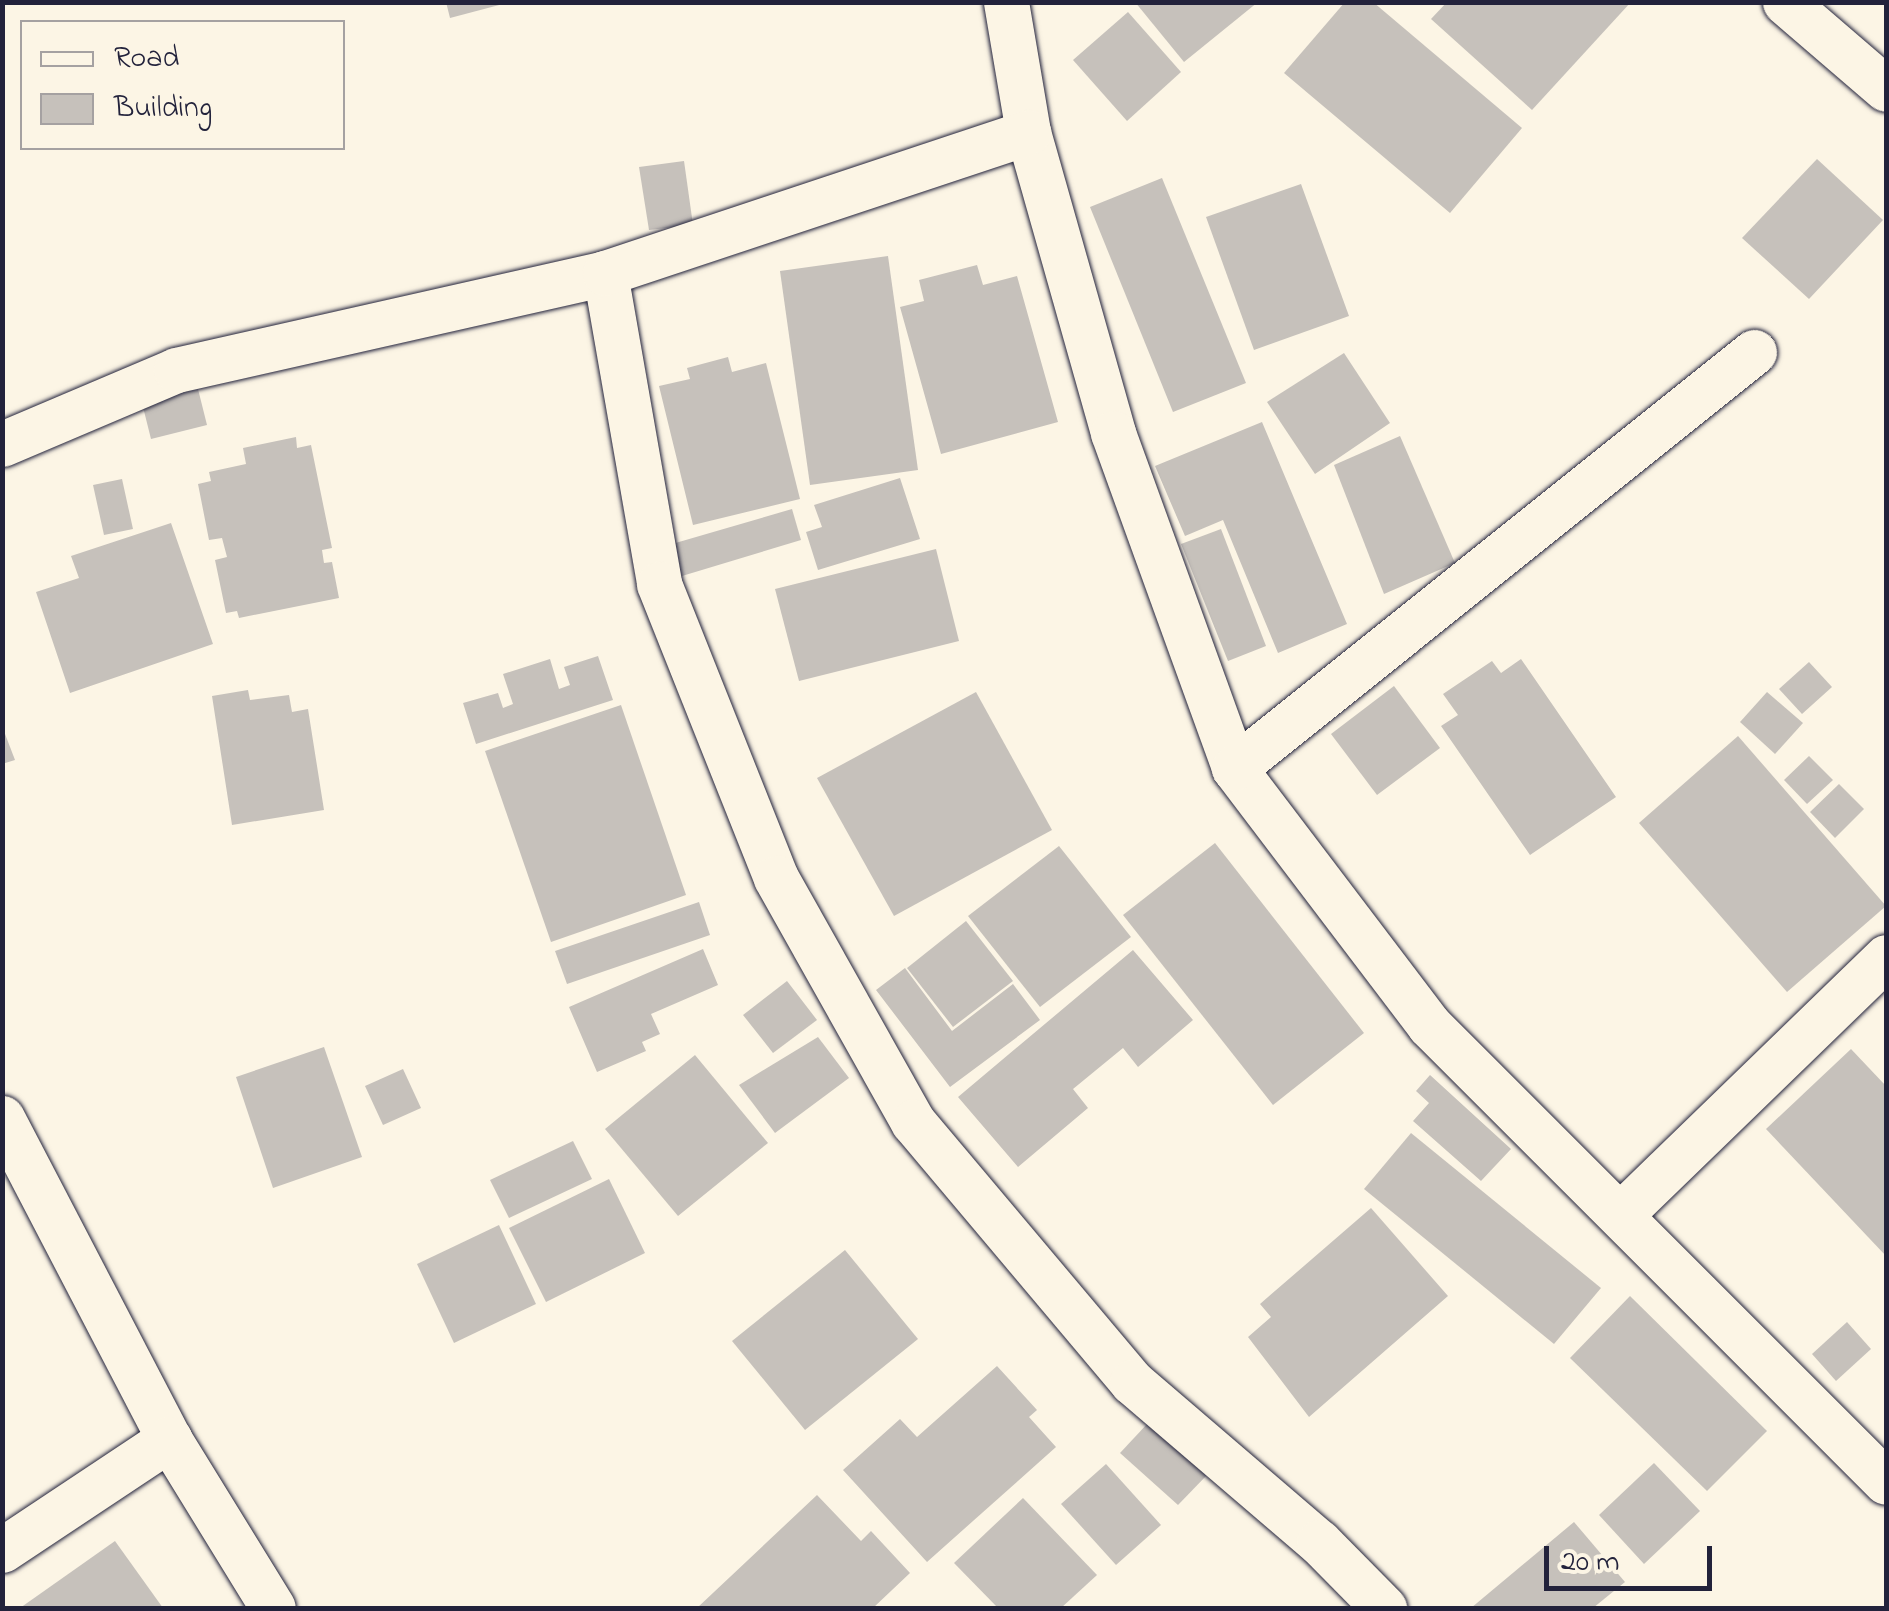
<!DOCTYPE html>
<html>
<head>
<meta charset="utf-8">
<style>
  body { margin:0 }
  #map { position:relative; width:1889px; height:1611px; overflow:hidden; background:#fcf5e5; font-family:"Indie Flower",sans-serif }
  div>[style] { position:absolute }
  .building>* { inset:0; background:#c6c1bb }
  .roads { filter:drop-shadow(0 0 2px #22223b) drop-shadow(0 0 2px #22223b) }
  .minor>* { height:45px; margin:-22.5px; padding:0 22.5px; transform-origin:22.5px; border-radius:22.5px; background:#fcf5e5 }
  span { translate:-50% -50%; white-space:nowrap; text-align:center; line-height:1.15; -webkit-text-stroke:9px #fcf5e5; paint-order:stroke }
  .frame { position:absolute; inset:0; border:5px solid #22223b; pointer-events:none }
  .legend { position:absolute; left:20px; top:20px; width:325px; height:130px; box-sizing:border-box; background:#fcf5e5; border:2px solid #a5a1a1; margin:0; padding:12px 18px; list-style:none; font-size:30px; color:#22223b }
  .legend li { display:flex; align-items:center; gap:20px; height:50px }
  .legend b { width:50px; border:2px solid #a5a1a1 }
  .scale { position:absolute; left:1544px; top:1546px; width:168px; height:45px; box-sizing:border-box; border:5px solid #22223b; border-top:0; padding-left:12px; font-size:30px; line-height:35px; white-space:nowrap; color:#22223b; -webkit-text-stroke:8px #fcf5e5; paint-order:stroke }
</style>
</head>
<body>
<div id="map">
  <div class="building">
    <i style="clip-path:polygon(446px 2px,502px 2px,503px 4px,450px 18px)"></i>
    <i style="clip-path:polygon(1135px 2px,1258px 2px,1184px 62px)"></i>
    <i style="clip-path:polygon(1345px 2px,1373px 2px,1522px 128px,1450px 213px,1284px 73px)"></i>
    <i style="clip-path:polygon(1447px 2px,1631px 2px,1532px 110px,1431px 19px)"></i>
    <i style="clip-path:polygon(1128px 12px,1181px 72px,1127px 121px,1073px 60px)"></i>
    <i style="clip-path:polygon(1817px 159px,1883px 220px,1809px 299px,1742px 238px)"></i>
    <i style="clip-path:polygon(684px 161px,693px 225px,649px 230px,639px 167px)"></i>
    <i style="clip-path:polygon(1162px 178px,1246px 383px,1173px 412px,1090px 207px)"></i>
    <i style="clip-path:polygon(1301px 184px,1349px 316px,1254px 350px,1206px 217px)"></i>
    <i style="clip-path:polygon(888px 256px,918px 470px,810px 485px,780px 271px)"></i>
    <i style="clip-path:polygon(977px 265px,983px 285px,1017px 276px,1058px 422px,941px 454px,900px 307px,924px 301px,919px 280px)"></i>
    <i style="clip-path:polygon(1344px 353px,1390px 423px,1315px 474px,1267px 402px)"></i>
    <i style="clip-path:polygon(728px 357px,732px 372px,766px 363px,800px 499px,693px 525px,659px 386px,690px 379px,687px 368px)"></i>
    <i style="clip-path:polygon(198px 389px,207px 425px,151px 439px,142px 403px)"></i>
    <i style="clip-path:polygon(1262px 422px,1347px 624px,1278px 653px,1223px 520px,1185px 536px,1155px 466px)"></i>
    <i style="clip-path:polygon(1400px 436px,1455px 563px,1384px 594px,1334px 465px)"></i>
    <i style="clip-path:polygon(296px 437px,297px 448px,311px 445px,332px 548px,322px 550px,324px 563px,332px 562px,339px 598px,239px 618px,237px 611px,226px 613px,215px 560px,227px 557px,222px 538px,209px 540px,198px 484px,211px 481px,209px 472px,246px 464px,243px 448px)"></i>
    <i style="clip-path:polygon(900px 478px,920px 539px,818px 570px,806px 532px,822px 527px,814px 505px)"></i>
    <i style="clip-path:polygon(122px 479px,133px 529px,104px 535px,93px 485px)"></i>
    <i style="clip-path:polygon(792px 509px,801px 540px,682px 576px,672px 544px)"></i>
    <i style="clip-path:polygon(171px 523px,213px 644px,70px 693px,36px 592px,79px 578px,71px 556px)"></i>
    <i style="clip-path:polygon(1221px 529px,1266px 646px,1228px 661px,1181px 544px)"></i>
    <i style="clip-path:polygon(936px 549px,959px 641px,799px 681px,775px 589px)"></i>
    <i style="clip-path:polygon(598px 656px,613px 700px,476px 744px,463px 703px,498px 693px,503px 708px,513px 704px,503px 674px,550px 659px,559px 689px,570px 685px,564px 667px)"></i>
    <i style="clip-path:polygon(1521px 659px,1616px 797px,1530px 855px,1441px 726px,1458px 715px,1443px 694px,1492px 661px,1501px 673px)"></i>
    <i style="clip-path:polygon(1809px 662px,1832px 687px,1802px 714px,1779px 689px)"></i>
    <i style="clip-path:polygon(1394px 686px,1440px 748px,1377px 795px,1331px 734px)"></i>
    <i style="clip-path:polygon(248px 690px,250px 700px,289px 695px,292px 712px,308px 709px,324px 810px,232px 825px,212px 696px)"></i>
    <i style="clip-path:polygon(976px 692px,1052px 830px,894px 916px,817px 778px)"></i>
    <i style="clip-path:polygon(1767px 692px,1803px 723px,1775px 754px,1740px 722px)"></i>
    <i style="clip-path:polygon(621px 705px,686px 895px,551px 942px,485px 751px)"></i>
    <i style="clip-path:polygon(2px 726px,15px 760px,2px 764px)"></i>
    <i style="clip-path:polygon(1738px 736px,1886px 906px,1787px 992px,1639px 823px)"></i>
    <i style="clip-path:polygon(1809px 756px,1833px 780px,1807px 804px,1784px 780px)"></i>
    <i style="clip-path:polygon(1839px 784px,1864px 809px,1835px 838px,1810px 812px)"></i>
    <i style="clip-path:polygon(1215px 843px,1364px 1033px,1273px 1105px,1123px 915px)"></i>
    <i style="clip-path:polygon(1059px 846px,1131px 937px,1040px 1007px,968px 916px)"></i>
    <i style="clip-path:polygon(699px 902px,710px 935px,567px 984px,555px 951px)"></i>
    <i style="clip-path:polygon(966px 921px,1013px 981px,953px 1027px,907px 968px)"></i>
    <i style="clip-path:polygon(703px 949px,718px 985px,651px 1014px,660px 1034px,642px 1042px,646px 1051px,597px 1072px,569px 1007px)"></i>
    <i style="clip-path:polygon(1133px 950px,1193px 1020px,1138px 1067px,1123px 1048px,1073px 1089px,1088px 1108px,1018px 1167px,958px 1097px)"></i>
    <i style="clip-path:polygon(905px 968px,952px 1031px,1013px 984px,1040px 1020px,950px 1087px,876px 990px)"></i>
    <i style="clip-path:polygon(787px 981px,817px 1020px,773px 1053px,743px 1015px)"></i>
    <i style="clip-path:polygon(818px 1037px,849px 1078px,775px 1133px,739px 1085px)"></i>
    <i style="clip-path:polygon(324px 1047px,362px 1157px,273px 1188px,236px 1077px)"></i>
    <i style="clip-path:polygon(1851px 1049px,1886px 1086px,1886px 1256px,1766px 1129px)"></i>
    <i style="clip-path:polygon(695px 1055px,768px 1143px,678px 1216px,605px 1129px)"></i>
    <i style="clip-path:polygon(403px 1069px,421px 1108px,383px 1125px,365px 1086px)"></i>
    <i style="clip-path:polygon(1430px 1075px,1511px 1149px,1481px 1181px,1413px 1121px,1429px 1103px,1416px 1091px)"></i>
    <i style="clip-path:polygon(1411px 1133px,1601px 1288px,1554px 1344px,1364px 1189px)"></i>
    <i style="clip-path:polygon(573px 1141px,592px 1179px,509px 1218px,490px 1180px)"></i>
    <i style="clip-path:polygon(609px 1179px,645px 1253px,546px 1302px,509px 1228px)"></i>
    <i style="clip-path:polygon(1371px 1208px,1448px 1296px,1309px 1417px,1248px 1337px,1271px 1317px,1260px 1304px)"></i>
    <i style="clip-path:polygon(499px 1225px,536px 1304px,454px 1343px,417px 1264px)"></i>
    <i style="clip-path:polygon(845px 1250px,918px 1339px,805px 1430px,732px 1341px)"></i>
    <i style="clip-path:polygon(1630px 1296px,1767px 1431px,1707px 1491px,1570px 1358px)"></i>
    <i style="clip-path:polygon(1847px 1322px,1871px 1349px,1836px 1381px,1812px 1354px)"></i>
    <i style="clip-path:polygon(997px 1366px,1037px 1410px,1029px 1417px,1056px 1447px,927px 1562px,843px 1470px,900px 1419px,917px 1437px)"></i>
    <i style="clip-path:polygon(1148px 1423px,1207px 1475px,1178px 1505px,1120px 1453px)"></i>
    <i style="clip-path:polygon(1654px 1463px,1700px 1511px,1644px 1564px,1599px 1515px)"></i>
    <i style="clip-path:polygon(1106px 1464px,1161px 1525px,1116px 1565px,1061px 1504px)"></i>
    <i style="clip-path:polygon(817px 1495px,861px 1541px,871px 1531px,910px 1573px,873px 1608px,697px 1608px)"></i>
    <i style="clip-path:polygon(1023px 1498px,1097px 1575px,1061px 1608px,998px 1608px,954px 1563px)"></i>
    <i style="clip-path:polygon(1574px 1522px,1625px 1582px,1593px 1608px,1471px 1608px)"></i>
    <i style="clip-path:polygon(115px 1541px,163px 1608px,20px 1608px)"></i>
  </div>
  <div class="roads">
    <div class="minor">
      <i style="left:1006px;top:2px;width:132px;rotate:80.4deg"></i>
      <i style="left:1028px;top:132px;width:313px;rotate:74.2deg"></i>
      <i style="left:1113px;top:433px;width:356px;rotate:70.1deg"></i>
      <i style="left:1234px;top:768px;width:323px;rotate:52.8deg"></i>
      <i style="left:1429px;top:1025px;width:646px;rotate:45deg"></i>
      <i style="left:1785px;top:2px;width:133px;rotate:40.7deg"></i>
      <i style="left:605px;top:273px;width:316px;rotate:80.1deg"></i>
      <i style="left:659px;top:584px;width:316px;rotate:68.3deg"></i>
      <i style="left:776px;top:878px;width:280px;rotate:60.7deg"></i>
      <i style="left:913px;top:1122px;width:340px;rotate:49.9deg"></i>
      <i style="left:1132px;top:1382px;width:246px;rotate:40.6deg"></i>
      <i style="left:1319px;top:1542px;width:93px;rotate:45.4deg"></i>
      <i style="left:2px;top:444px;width:189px;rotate:-23deg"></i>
      <i style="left:176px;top:370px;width:440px;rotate:-12.7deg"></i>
      <i style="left:605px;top:273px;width:446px;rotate:-18.4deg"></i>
      <i style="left:1234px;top:768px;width:666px;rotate:-38.66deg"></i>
      <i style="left:2px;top:1118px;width:362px;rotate:62.5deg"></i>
      <i style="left:169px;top:1439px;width:198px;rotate:58.4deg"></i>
      <i style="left:1622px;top:1213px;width:368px;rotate:-44.1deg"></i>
      <i style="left:2px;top:1550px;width:201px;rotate:-33.6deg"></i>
    </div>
  </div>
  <div class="frame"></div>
  <ul class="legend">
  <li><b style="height:12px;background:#fcf5e5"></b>Road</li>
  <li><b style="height:28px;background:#c6c1bb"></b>Building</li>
  </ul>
  <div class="scale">20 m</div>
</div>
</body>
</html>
